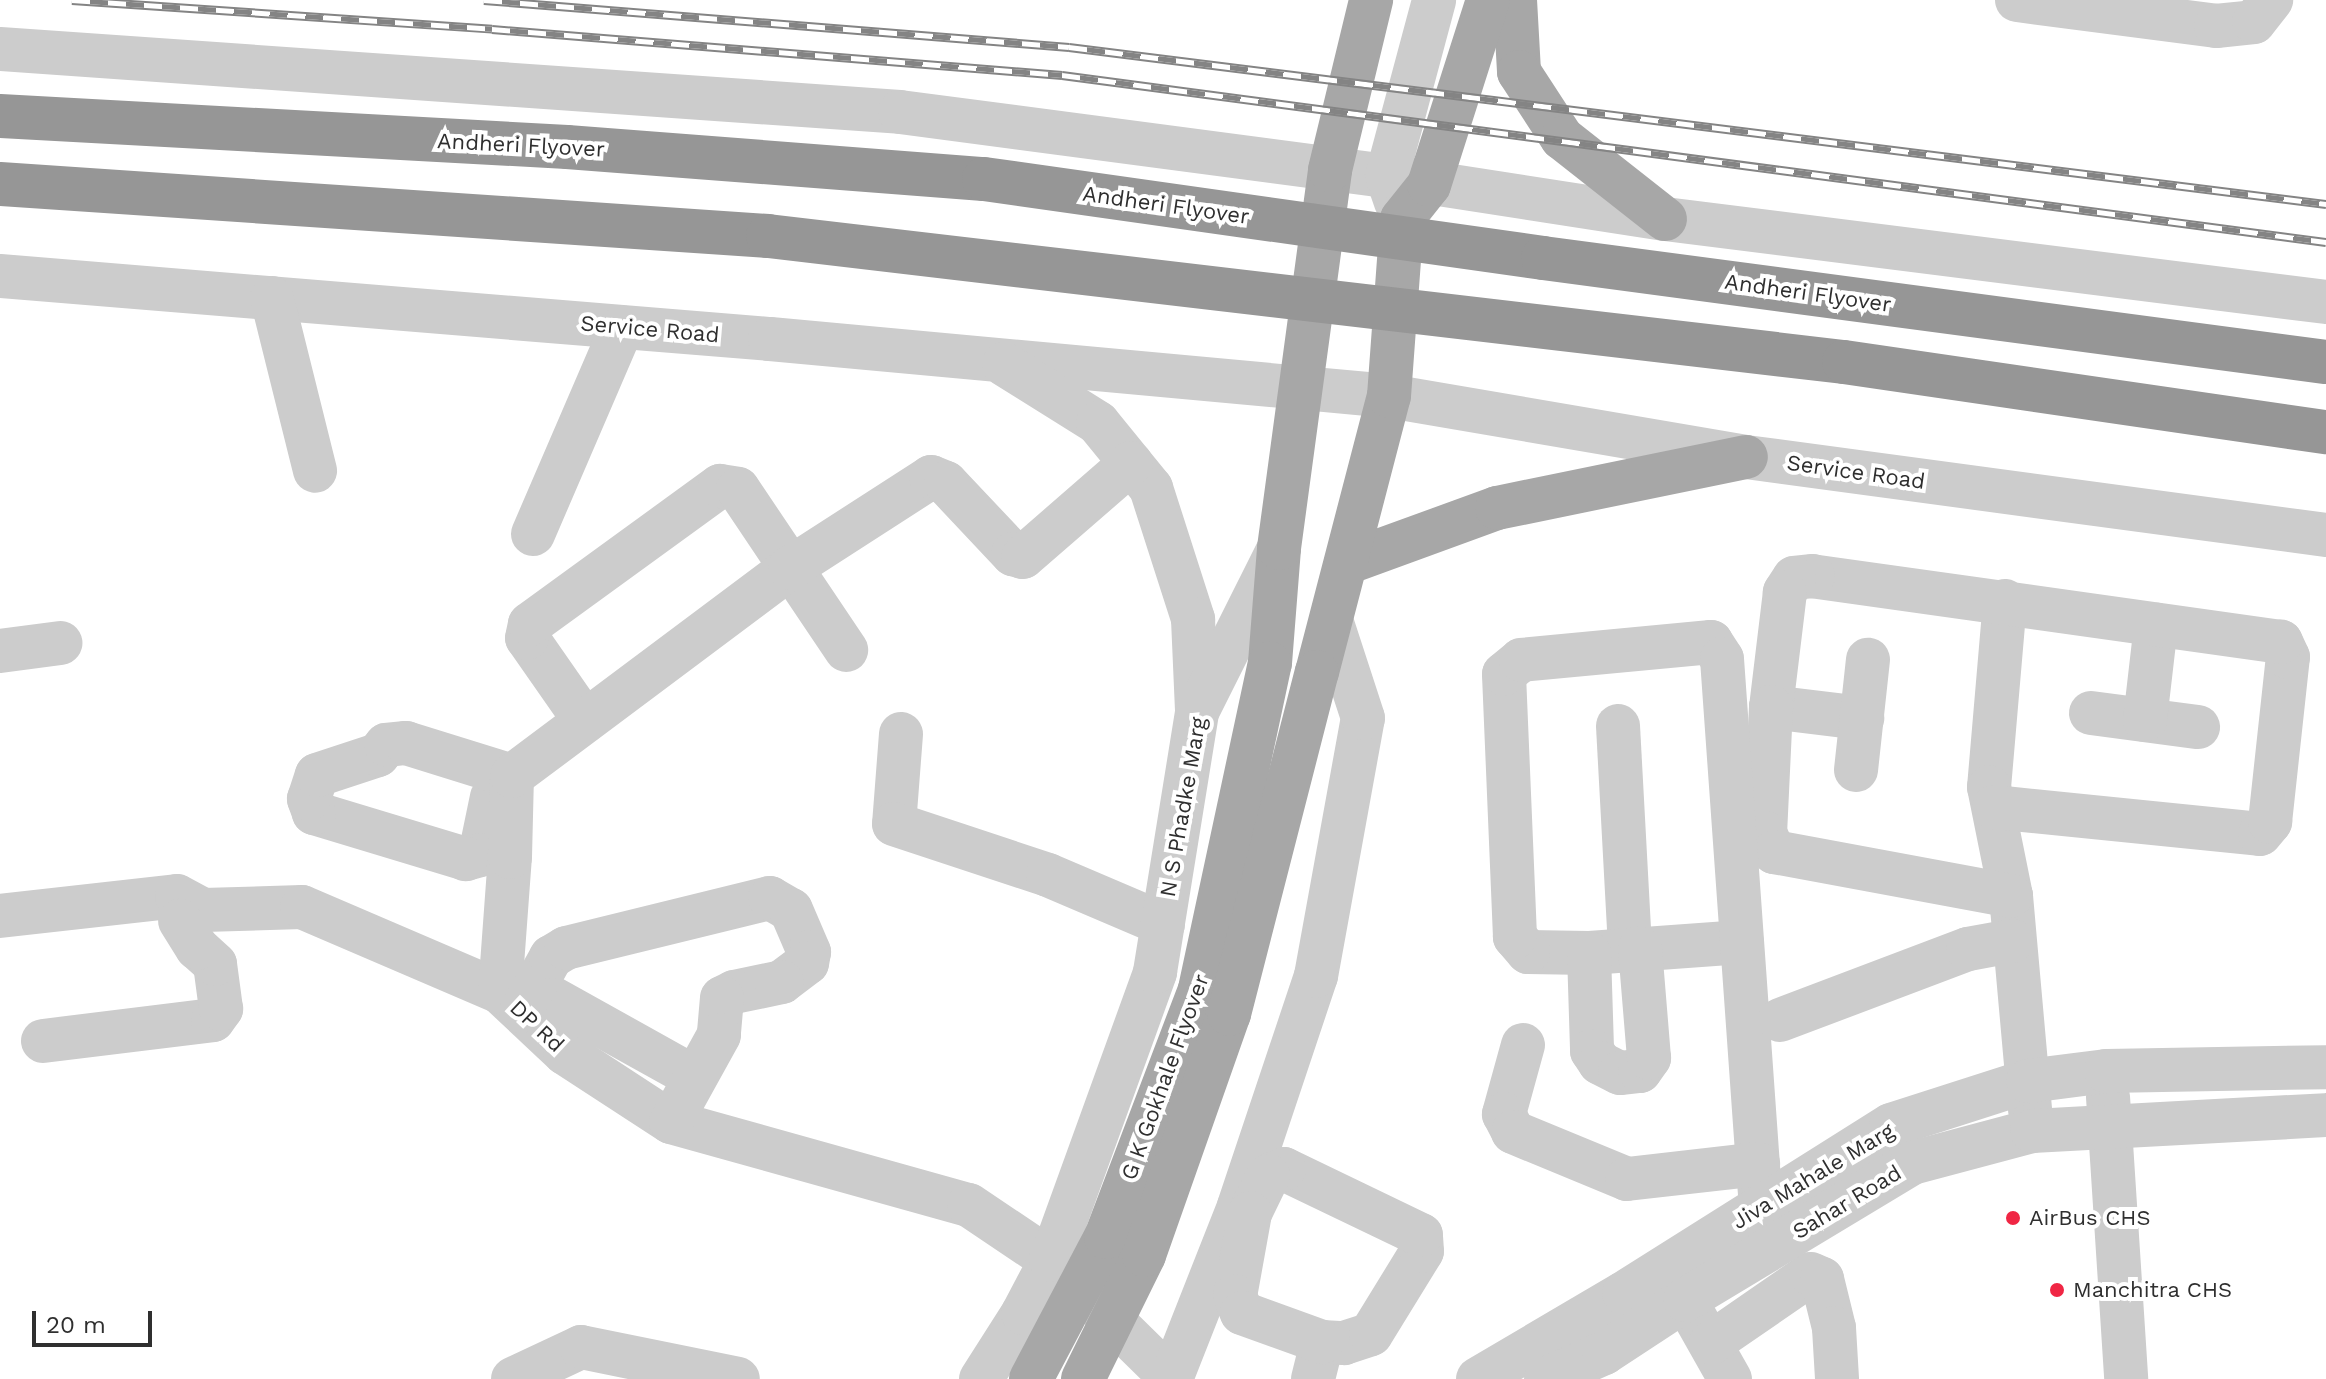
<!DOCTYPE html>
<html>
<head>
<meta charset="utf-8">
<style>
  body { margin:0 }
  #map { position:relative; width:2326px; height:1379px; overflow:hidden; background:#fff; font-family:"Work Sans",sans-serif }
  div>[style] { position:absolute }
  .minor>* { height:44px; margin:-22px; padding:0 22px; transform-origin:22px; border-radius:22px; background:#ccc }
  .major>* { height:44px; margin:-22px; padding:0 22px; transform-origin:22px; border-radius:22px; background:#a7a7a7 }
  .rail>* { height:9px; margin-top:-4.5px; transform-origin:0; background:repeating-linear-gradient(90deg,#fff 0 18px,#848484 0 36px); box-sizing:border-box; border-block:2px solid #848484 }
  .major-bridge>* { height:44px; margin:-22px; padding:0 22px; transform-origin:22px; border-radius:22px; background:#a7a7a7 }
  .highway-bridge>* { height:44px; margin:-22px; padding:0 22px; transform-origin:22px; border-radius:22px; background:#969696 }
  .dots>* { width:22px; height:22px; translate:-50% -50%; box-sizing:border-box; border:4px solid #fff; border-radius:50% }
  span { translate:-50% -50%; white-space:nowrap; text-align:center; line-height:1.15; -webkit-text-stroke:8px #fff; paint-order:stroke }
  .street-label { font-size:22px; color:#2f2f2f }
  .poi-label { font-size:22px; color:#2f2f2f }
  .left { translate:0 -50%; text-align:left }
  .scale { position:absolute; left:32px; top:1311px; width:120px; height:36px; box-sizing:border-box; border:4px solid #2f2f2f; border-top:0; padding-left:10px; font-size:24px; line-height:28px; white-space:nowrap; color:#2f2f2f; -webkit-text-stroke:6px #fff; paint-order:stroke }
</style>
</head>
<body>
<div id="map">
  <div class="minor">
    <i style="left:2017px;top:0;width:201px;rotate:7.4deg"></i>
    <i style="left:2216px;top:26px;width:38px;rotate:-6deg"></i>
    <i style="left:2254px;top:22px;width:28px;rotate:-52deg"></i>
    <i style="left:0;top:49px;width:902px;rotate:4deg"></i>
    <i style="left:900px;top:112px;width:491px;rotate:7.5deg"></i>
    <i style="left:1387px;top:176px;width:281px;rotate:8.8deg"></i>
    <i style="left:1665px;top:219px;width:666px;rotate:7.16deg"></i>
    <i style="left:1396px;top:202px;width:28px;rotate:-109deg"></i>
    <i style="left:1387px;top:176px;width:182px;rotate:-75deg"></i>
    <i style="left:0;top:276px;width:773px;rotate:4.68deg"></i>
    <i style="left:770px;top:339px;width:622px;rotate:5.26deg"></i>
    <i style="left:1389px;top:396px;width:362px;rotate:9.7deg"></i>
    <i style="left:1746px;top:457px;width:585px;rotate:7.66deg"></i>
    <i style="left:272px;top:298px;width:178px;rotate:76deg"></i>
    <i style="left:1004px;top:364px;width:111px;rotate:32.1deg"></i>
    <i style="left:1098px;top:423px;width:84px;rotate:50.8deg"></i>
    <i style="left:1151px;top:488px;width:138px;rotate:72.2deg"></i>
    <i style="left:1193px;top:619px;width:91px;rotate:87.5deg"></i>
    <i style="left:533px;top:534px;width:225px;rotate:-66.7deg"></i>
    <i style="left:2005px;top:601px;width:187px;rotate:94.9deg"></i>
    <i style="left:1989px;top:787px;width:111px;rotate:78.6deg"></i>
    <i style="left:2011px;top:896px;width:216px;rotate:84.9deg"></i>
    <i style="left:0;top:651px;width:61px;rotate:-7.6deg"></i>
    <i style="left:1771px;top:707px;width:92px;rotate:6.9deg"></i>
    <i style="left:2091px;top:713px;width:108px;rotate:7.5deg"></i>
    <i style="left:2145px;top:720px;width:96px;rotate:-83.4deg"></i>
    <i style="left:585px;top:721px;width:101px;rotate:-124.9deg"></i>
    <i style="left:527px;top:638px;width:14px;rotate:-78deg"></i>
    <i style="left:530px;top:624px;width:235px;rotate:-36deg"></i>
    <i style="left:720px;top:486px;width:18px;rotate:9deg"></i>
    <i style="left:738px;top:489px;width:194px;rotate:56.1deg"></i>
    <i style="left:1618px;top:726px;width:223px;rotate:86.9deg"></i>
    <i style="left:901px;top:734px;width:90px;rotate:94.4deg"></i>
    <i style="left:894px;top:824px;width:162px;rotate:18.3deg"></i>
    <i style="left:1048px;top:875px;width:125px;rotate:23.1deg"></i>
    <i style="left:1856px;top:770px;width:111px;rotate:-83.8deg"></i>
    <i style="left:492px;top:797px;width:59px;rotate:101.7deg"></i>
    <i style="left:480px;top:855px;width:15px;rotate:164deg"></i>
    <i style="left:466px;top:859px;width:159px;rotate:-163.2deg"></i>
    <i style="left:314px;top:813px;width:15px;rotate:-110deg"></i>
    <i style="left:309px;top:799px;width:25px;rotate:-72deg"></i>
    <i style="left:317px;top:775px;width:64px;rotate:-18.2deg"></i>
    <i style="left:378px;top:755px;width:13px;rotate:-51deg"></i>
    <i style="left:386px;top:745px;width:20px;rotate:-6deg"></i>
    <i style="left:406px;top:743px;width:111px;rotate:17.3deg"></i>
    <i style="left:1994px;top:807px;width:267px;rotate:5.8deg"></i>
    <i style="left:2260px;top:834px;width:16px;rotate:-50deg"></i>
    <i style="left:2270px;top:822px;width:166px;rotate:-83.8deg"></i>
    <i style="left:2288px;top:657px;width:17px;rotate:-115deg"></i>
    <i style="left:2281px;top:642px;width:473px;rotate:-172deg"></i>
    <i style="left:1813px;top:576px;width:19px;rotate:174deg"></i>
    <i style="left:1794px;top:578px;width:17px;rotate:123deg"></i>
    <i style="left:1785px;top:592px;width:116px;rotate:96.9deg"></i>
    <i style="left:1771px;top:707px;width:126px;rotate:92.7deg"></i>
    <i style="left:1765px;top:833px;width:21px;rotate:65deg"></i>
    <i style="left:1774px;top:852px;width:241px;rotate:10.5deg"></i>
    <i style="left:0;top:916px;width:178px;rotate:-6.4deg"></i>
    <i style="left:177px;top:896px;width:30px;rotate:28deg"></i>
    <i style="left:203px;top:910px;width:99px;rotate:-1.7deg"></i>
    <i style="left:302px;top:907px;width:215px;rotate:23.2deg"></i>
    <i style="left:500px;top:992px;width:89px;rotate:43.2deg"></i>
    <i style="left:565px;top:1053px;width:126px;rotate:33.1deg"></i>
    <i style="left:671px;top:1122px;width:309px;rotate:15.6deg"></i>
    <i style="left:969px;top:1205px;width:99px;rotate:33.9deg"></i>
    <i style="left:1051px;top:1260px;width:170px;rotate:44.5deg"></i>
    <i style="left:1742px;top:942px;width:153px;rotate:175.9deg"></i>
    <i style="left:1589px;top:953px;width:61px;rotate:-179.1deg"></i>
    <i style="left:1528px;top:952px;width:20px;rotate:-131deg"></i>
    <i style="left:1515px;top:937px;width:263px;rotate:-92.4deg"></i>
    <i style="left:1504px;top:674px;width:22px;rotate:-39deg"></i>
    <i style="left:1521px;top:660px;width:191px;rotate:-5.4deg"></i>
    <i style="left:1711px;top:642px;width:20px;rotate:57deg"></i>
    <i style="left:1722px;top:659px;width:550px;rotate:85.94deg"></i>
    <i style="left:1589px;top:953px;width:98px;rotate:88.2deg"></i>
    <i style="left:1592px;top:1051px;width:14px;rotate:56deg"></i>
    <i style="left:1600px;top:1063px;width:22px;rotate:27deg"></i>
    <i style="left:1620px;top:1073px;width:20px;rotate:-6deg"></i>
    <i style="left:1640px;top:1071px;width:16px;rotate:-55deg"></i>
    <i style="left:1649px;top:1058px;width:110px;rotate:-94.7deg"></i>
    <i style="left:500px;top:992px;width:135px;rotate:-85.8deg"></i>
    <i style="left:510px;top:857px;width:81px;rotate:-88.6deg"></i>
    <i style="left:512px;top:776px;width:347px;rotate:-36.8deg"></i>
    <i style="left:790px;top:568px;width:168px;rotate:-32.8deg"></i>
    <i style="left:931px;top:477px;width:16px;rotate:22deg"></i>
    <i style="left:946px;top:483px;width:98px;rotate:46.7deg"></i>
    <i style="left:1013px;top:554px;width:10px;rotate:17deg"></i>
    <i style="left:1023px;top:557px;width:143px;rotate:-41deg"></i>
    <i style="left:543px;top:993px;width:154px;rotate:29.1deg"></i>
    <i style="left:521px;top:1011px;width:62px;rotate:-60.9deg"></i>
    <i style="left:551px;top:957px;width:17px;rotate:-31deg"></i>
    <i style="left:566px;top:948px;width:210px;rotate:-13.8deg"></i>
    <i style="left:770px;top:898px;width:24px;rotate:30deg"></i>
    <i style="left:791px;top:910px;width:46px;rotate:66.8deg"></i>
    <i style="left:809px;top:952px;width:11px;rotate:100deg"></i>
    <i style="left:807px;top:963px;width:31px;rotate:143deg"></i>
    <i style="left:782px;top:982px;width:49px;rotate:168.2deg"></i>
    <i style="left:734px;top:992px;width:13px;rotate:153deg"></i>
    <i style="left:722px;top:998px;width:37px;rotate:95deg"></i>
    <i style="left:719px;top:1035px;width:99px;rotate:118.9deg"></i>
    <i style="left:1780px;top:1020px;width:201px;rotate:-20.7deg"></i>
    <i style="left:1968px;top:949px;width:45px;rotate:-10.3deg"></i>
    <i style="left:43px;top:1041px;width:171px;rotate:-7deg"></i>
    <i style="left:213px;top:1020px;width:14px;rotate:-54deg"></i>
    <i style="left:221px;top:1009px;width:45px;rotate:-97.6deg"></i>
    <i style="left:215px;top:964px;width:24px;rotate:-138deg"></i>
    <i style="left:197px;top:948px;width:32px;rotate:-122deg"></i>
    <i style="left:1523px;top:1045px;width:72px;rotate:105.4deg"></i>
    <i style="left:1504px;top:1114px;width:20px;rotate:63deg"></i>
    <i style="left:1513px;top:1132px;width:123px;rotate:22.4deg"></i>
    <i style="left:1627px;top:1179px;width:132px;rotate:-6.5deg"></i>
    <i style="left:2108px;top:1097px;width:283px;rotate:86.3deg"></i>
    <i style="left:1696px;top:1319px;width:69px;rotate:60.5deg"></i>
    <i style="left:1711px;top:1343px;width:121px;rotate:-34.6deg"></i>
    <i style="left:1811px;top:1274px;width:12px;rotate:24deg"></i>
    <i style="left:1822px;top:1279px;width:50px;rotate:76.2deg"></i>
    <i style="left:1834px;top:1328px;width:51px;rotate:86.6deg"></i>
    <i style="left:513px;top:1379px;width:75px;rotate:-25.2deg"></i>
    <i style="left:581px;top:1347px;width:160px;rotate:11.5deg"></i>
    <i style="left:981px;top:1379px;width:78px;rotate:-57.5deg"></i>
    <i style="left:1023px;top:1313px;width:60px;rotate:-62.2deg"></i>
    <i style="left:1051px;top:1260px;width:306px;rotate:-70.1deg"></i>
    <i style="left:1155px;top:972px;width:263px;rotate:-80.8deg"></i>
    <i style="left:1197px;top:712px;width:183px;rotate:-63.4deg"></i>
    <i style="left:1171px;top:1379px;width:186px;rotate:-68.5deg"></i>
    <i style="left:1239px;top:1206px;width:243px;rotate:-71.5deg"></i>
    <i style="left:1316px;top:976px;width:262px;rotate:-79.7deg"></i>
    <i style="left:1363px;top:718px;width:100px;rotate:-108.1deg"></i>
    <i style="left:1313px;top:1379px;width:38px;rotate:-76deg"></i>
    <i style="left:1322px;top:1342px;width:22px;rotate:3deg"></i>
    <i style="left:1344px;top:1343px;width:28px;rotate:-18deg"></i>
    <i style="left:1371px;top:1334px;width:97px;rotate:-58.4deg"></i>
    <i style="left:1422px;top:1251px;width:16px;rotate:-94deg"></i>
    <i style="left:1421px;top:1235px;width:152px;rotate:-154.3deg"></i>
    <i style="left:1284px;top:1169px;width:17px;rotate:156deg"></i>
    <i style="left:1268px;top:1176px;width:41px;rotate:115.9deg"></i>
    <i style="left:1250px;top:1213px;width:84px;rotate:100.2deg"></i>
    <i style="left:1235px;top:1296px;width:18px;rotate:68deg"></i>
    <i style="left:1242px;top:1313px;width:85px;rotate:19.9deg"></i>
    <i style="left:1478px;top:1379px;width:169px;rotate:-30.5deg"></i>
    <i style="left:1624px;top:1293px;width:315px;rotate:-32.2deg"></i>
    <i style="left:1891px;top:1125px;width:144px;rotate:-17.8deg"></i>
    <i style="left:2028px;top:1081px;width:79px;rotate:-7.3deg"></i>
    <i style="left:2106px;top:1071px;width:220px;rotate:-1deg"></i>
    <i style="left:1546px;top:1379px;width:64px;rotate:-24.1deg"></i>
    <i style="left:1604px;top:1353px;width:97px;rotate:-33.2deg"></i>
    <i style="left:1685px;top:1300px;width:265px;rotate:-31.1deg"></i>
    <i style="left:1912px;top:1163px;width:124px;rotate:-14.9deg"></i>
    <i style="left:2032px;top:1131px;width:294px;rotate:-3.1deg"></i>
  </div>
  <div class="major">
    <i style="left:1515px;top:0;width:72px;rotate:86.8deg"></i>
    <i style="left:1519px;top:72px;width:79px;rotate:56.9deg"></i>
    <i style="left:1562px;top:138px;width:131px;rotate:38.2deg"></i>
    <i style="left:1346px;top:563px;width:161px;rotate:-20deg"></i>
    <i style="left:1497px;top:508px;width:254px;rotate:-11.6deg"></i>
    <i style="left:1270px;top:663px;width:115px;rotate:-85.5deg"></i>
    <i style="left:1279px;top:548px;width:381px;rotate:-82.3deg"></i>
    <i style="left:1330px;top:170px;width:175px;rotate:-76.4deg"></i>
    <i style="left:1317px;top:672px;width:285px;rotate:-75.4deg"></i>
    <i style="left:1389px;top:396px;width:177px;rotate:-85.8deg"></i>
    <i style="left:1402px;top:219px;width:43px;rotate:-51.5deg"></i>
    <i style="left:1429px;top:185px;width:194px;rotate:-72.3deg"></i>
  </div>
  <div class="rail">
    <i style="left:72px;top:0;width:421px;rotate:3.9deg"></i>
    <i style="left:492px;top:29px;width:572px;rotate:4.61deg"></i>
    <i style="left:1062px;top:75px;width:1275px;rotate:7.53deg"></i>
    <i style="left:484px;top:0;width:587px;rotate:4.59deg"></i>
    <i style="left:1069px;top:47px;width:1267px;rotate:7.12deg"></i>
  </div>
  <div class="major-bridge">
    <i style="left:1031px;top:1379px;width:161px;rotate:-62.2deg"></i>
    <i style="left:1106px;top:1237px;width:265px;rotate:-69.2deg"></i>
    <i style="left:1200px;top:989px;width:333px;rotate:-77.9deg"></i>
    <i style="left:1083px;top:1379px;width:138px;rotate:-63.8deg"></i>
    <i style="left:1144px;top:1255px;width:256px;rotate:-70.6deg"></i>
    <i style="left:1229px;top:1014px;width:353px;rotate:-75.6deg"></i>
  </div>
  <div class="highway-bridge">
    <i style="left:0;top:116px;width:568px;rotate:3.13deg"></i>
    <i style="left:567px;top:147px;width:418px;rotate:4.4deg"></i>
    <i style="left:984px;top:179px;width:565px;rotate:8.04deg"></i>
    <i style="left:1543px;top:258px;width:790px;rotate:7.57deg"></i>
    <i style="left:0;top:184px;width:770px;rotate:3.87deg"></i>
    <i style="left:768px;top:236px;width:1083px;rotate:6.68deg"></i>
    <i style="left:1844px;top:362px;width:487px;rotate:8.3deg"></i>
  </div>
  <div class="dots">
    <i style="left:2013px;top:1218px;background:#f02644"></i>
    <i style="left:2057px;top:1290px;background:#f02644"></i>
  </div>
  <div class="street-label">
    <span style="left:521px;top:145px;rotate:3deg">Andheri Flyover</span>
    <span style="left:1166px;top:205px;rotate:8deg">Andheri Flyover</span>
    <span style="left:1808px;top:293px;rotate:8deg">Andheri Flyover</span>
    <span style="left:650px;top:329px;rotate:5deg">Service Road</span>
    <span style="left:1856px;top:472px;rotate:8deg">Service Road</span>
    <span style="left:1183px;top:807px;rotate:-80deg">N S Phadke Marg</span>
    <span style="left:537px;top:1026px;rotate:43deg">DP Rd</span>
    <span style="left:1165px;top:1077px;rotate:-70deg">G K Gokhale Flyover</span>
    <span style="left:1813px;top:1176px;rotate:-31deg">Jiva Mahale Marg</span>
    <span style="left:1847px;top:1202px;rotate:-31deg">Sahar Road</span>
  </div>
  <div class="poi-label">
    <span class="left" style="left:2029px;top:1218px">AirBus CHS</span>
    <span class="left" style="left:2073px;top:1290px">Manchitra CHS</span>
  </div>
  <div class="scale">20 m</div>
</div>
</body>
</html>
